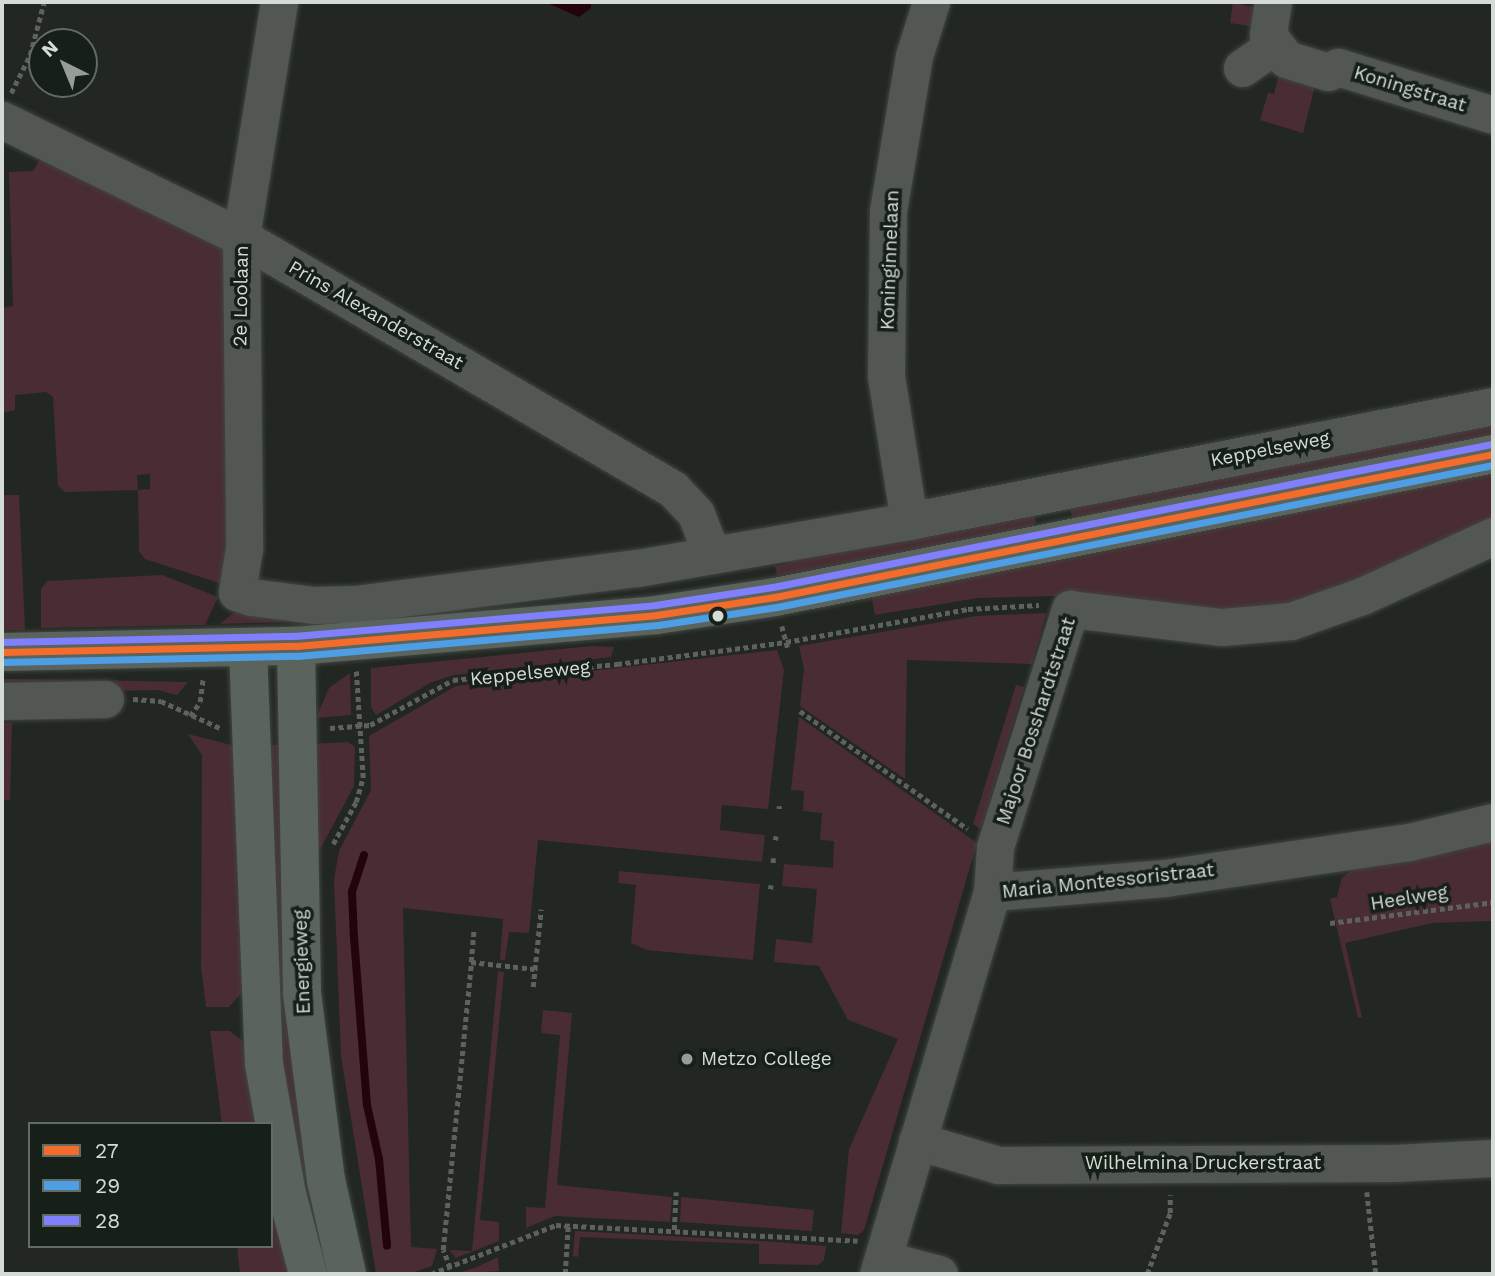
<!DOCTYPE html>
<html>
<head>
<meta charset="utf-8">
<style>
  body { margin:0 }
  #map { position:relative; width:1495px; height:1276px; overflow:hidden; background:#222722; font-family:"Work Sans",sans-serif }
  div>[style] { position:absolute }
  .green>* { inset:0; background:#492d32 }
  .water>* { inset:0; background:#23040b }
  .stream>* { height:8px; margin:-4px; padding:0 4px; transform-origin:4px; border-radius:4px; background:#23040b }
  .path>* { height:4.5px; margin-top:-2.25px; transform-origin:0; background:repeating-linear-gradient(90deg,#5e615e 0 5px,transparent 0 8.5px) }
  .roads { filter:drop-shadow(0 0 2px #404540) drop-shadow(0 0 2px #404540) }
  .minor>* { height:37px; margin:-18.5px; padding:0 18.5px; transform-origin:18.5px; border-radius:18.5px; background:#535754 }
  .major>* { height:38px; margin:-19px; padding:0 19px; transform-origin:19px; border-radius:19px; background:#5a635c }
  .bus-1>* { height:7px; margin:-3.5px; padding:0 3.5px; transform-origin:3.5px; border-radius:3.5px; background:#f36c2b }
  .bus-2>* { height:7px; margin:-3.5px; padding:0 3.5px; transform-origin:3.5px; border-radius:3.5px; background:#4d9ee5 }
  .bus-3>* { height:7px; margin:-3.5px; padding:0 3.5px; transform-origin:3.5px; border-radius:3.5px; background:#8080ff }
  .dots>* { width:19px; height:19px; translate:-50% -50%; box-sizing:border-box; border:4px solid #162018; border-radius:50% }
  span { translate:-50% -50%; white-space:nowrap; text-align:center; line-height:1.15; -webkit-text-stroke:7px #162018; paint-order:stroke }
  .street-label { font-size:19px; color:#d5dcd6 }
  .poi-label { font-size:19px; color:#d5dcd6 }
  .left { translate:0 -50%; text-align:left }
  .frame { position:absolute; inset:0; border:4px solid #d5dcd6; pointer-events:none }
  .legend { position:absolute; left:28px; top:1122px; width:245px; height:126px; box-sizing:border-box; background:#162018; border:2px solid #626b64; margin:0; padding:9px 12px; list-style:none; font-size:21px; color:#d5dcd6 }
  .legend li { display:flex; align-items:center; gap:14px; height:35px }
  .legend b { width:35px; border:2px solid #626b64 }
  .north { position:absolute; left:28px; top:28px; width:70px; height:70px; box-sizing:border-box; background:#162018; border:2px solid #626b64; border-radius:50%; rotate:317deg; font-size:19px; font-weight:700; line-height:28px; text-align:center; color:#d5dcd6 }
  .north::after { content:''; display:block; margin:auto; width:24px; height:32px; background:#969d97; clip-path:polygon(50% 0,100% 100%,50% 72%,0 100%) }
</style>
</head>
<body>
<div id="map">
  <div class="green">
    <i style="clip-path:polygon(1233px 2px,1264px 10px,1255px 27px,1230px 23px)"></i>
    <i style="clip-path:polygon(1281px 66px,1315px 86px,1303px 133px,1260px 120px,1268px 93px,1274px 94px)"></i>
    <i style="clip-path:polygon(evenodd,48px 146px,157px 202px,232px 255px,225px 585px,145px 559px,139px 551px,138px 490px,65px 492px,58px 486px,53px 397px,46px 392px,15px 395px,15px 410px,2px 413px,2px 308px,13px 306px,9px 172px,33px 171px,48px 146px,150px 474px,150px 489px,138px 490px,137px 475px,150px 474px)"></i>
    <i style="clip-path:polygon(1493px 416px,1493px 436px,1073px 518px,1068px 505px)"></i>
    <i style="clip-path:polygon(1493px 472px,1493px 524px,1368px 582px,1251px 613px,1053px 596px,978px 598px,875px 615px,871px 595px)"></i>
    <i style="clip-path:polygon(2px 495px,19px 495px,25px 630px,2px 630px)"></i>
    <i style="clip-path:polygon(1033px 511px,1036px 522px,1033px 526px,777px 576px,775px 566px,787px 564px,786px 554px)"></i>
    <i style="clip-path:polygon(162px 575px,218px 597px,205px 625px,41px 628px,41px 589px,47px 581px)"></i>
    <i style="clip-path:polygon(236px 610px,347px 620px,220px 624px)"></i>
    <i style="clip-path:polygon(1046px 613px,1032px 664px,907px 660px,905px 779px,800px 706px,804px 669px,799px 646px,976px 616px)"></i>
    <i style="clip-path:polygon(592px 646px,614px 647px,611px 657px,454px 675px,430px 683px,376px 715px,371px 707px,371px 668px)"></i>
    <i style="clip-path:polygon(777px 650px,784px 670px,768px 809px,722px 805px,720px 830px,765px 835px,762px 862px,538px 840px,529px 933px,509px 932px,505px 960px,500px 960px,503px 919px,403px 908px,411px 1247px,437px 1249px,432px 1266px,408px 1274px,376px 1274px,341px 1056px,334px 879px,339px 851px,371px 790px,369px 736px,456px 686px)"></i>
    <i style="clip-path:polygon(350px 673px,351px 715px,316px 718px,329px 688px)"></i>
    <i style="clip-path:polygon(2px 679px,86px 680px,188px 682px,177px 695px,158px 690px,2px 693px)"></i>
    <i style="clip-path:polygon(1016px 685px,1024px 687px,981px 829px,973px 824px)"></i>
    <i style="clip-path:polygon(799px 717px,977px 843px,864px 1230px,858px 1235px,841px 1233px,849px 1149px,898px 1039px,848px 1020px,819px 966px,774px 962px,776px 939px,812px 943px,817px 889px,782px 886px,784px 864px,833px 868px,834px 841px,820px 840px,822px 813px,803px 811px,804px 791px,791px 790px)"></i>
    <i style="clip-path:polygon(2px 723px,12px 723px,10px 800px,2px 800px)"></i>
    <i style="clip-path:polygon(188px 734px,235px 746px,252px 981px,229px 1007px,206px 1007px,201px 967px,202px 755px)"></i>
    <i style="clip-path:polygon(348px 742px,355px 747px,354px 786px,317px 855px,312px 744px)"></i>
    <i style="clip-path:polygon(263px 745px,284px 745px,338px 1274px,317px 1274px,284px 1142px)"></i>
    <i style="clip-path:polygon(1493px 833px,1493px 921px,1432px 923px,1345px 943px,1362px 1017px,1358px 1018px,1330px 899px,1337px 897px,1342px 877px,1356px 868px,1356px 861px)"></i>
    <i style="clip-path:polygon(619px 871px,760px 884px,753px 960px,647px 950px,631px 943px,636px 885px,618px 883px)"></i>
    <i style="clip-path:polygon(498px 971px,504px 972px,480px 1220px,499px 1222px,499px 1241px,456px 1258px,449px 1250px,472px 1251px)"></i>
    <i style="clip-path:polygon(543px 1010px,572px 1013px,557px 1185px,672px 1197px,670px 1222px,555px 1216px,526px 1228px,526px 1207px,545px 1208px,560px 1035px,541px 1033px)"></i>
    <i style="clip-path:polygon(210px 1031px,230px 1031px,257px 1052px,266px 1124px,222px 1124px)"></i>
    <i style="clip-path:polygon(271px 1153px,301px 1274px,240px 1274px,237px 1246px,271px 1246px)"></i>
    <i style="clip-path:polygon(681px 1197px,814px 1210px,812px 1231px,680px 1222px)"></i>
    <i style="clip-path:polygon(575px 1231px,762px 1241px,826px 1246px,824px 1260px,818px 1265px,759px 1264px,759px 1244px,580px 1237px,578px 1257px,573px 1256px)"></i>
    <i style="clip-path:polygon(498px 1257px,499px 1271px,455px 1274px,477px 1267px)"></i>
  </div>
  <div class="water">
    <i style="clip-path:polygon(545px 2px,591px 2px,591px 8px,579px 17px)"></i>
  </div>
  <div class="stream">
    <i style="left:364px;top:855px;width:39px;rotate:108deg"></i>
    <i style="left:352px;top:892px;width:45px;rotate:87.5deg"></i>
    <i style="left:354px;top:937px;width:169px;rotate:85.6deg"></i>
    <i style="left:367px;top:1105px;width:55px;rotate:77.5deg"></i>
    <i style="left:379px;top:1159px;width:87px;rotate:84.7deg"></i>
  </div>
  <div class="path">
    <i style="left:11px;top:93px;width:42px;rotate:-63.4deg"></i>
    <i style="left:30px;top:55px;width:55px;rotate:-75.2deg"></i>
    <i style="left:782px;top:626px;width:23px;rotate:75deg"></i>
    <i style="left:133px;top:699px;width:28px;rotate:4deg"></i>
    <i style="left:161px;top:701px;width:65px;rotate:24.6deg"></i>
    <i style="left:800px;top:711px;width:205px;rotate:35.1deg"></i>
    <i style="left:190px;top:716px;width:17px;rotate:-54deg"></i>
    <i style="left:200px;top:702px;width:24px;rotate:-83deg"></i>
    <i style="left:330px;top:728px;width:40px;rotate:-4.3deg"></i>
    <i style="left:370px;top:725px;width:94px;rotate:-28.5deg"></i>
    <i style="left:453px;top:680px;width:165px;rotate:-5.6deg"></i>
    <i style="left:617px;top:664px;width:170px;rotate:-7.4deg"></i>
    <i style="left:786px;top:642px;width:185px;rotate:-10.3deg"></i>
    <i style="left:968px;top:609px;width:71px;rotate:-3.2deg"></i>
    <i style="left:779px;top:809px;width:3px;rotate:-90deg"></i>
    <i style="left:775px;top:840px;width:4px;rotate:-76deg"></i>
    <i style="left:333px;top:844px;width:48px;rotate:-61.3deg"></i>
    <i style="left:356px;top:802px;width:25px;rotate:-74deg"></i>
    <i style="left:363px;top:778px;width:107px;rotate:-93.7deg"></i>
    <i style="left:773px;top:863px;width:5px;rotate:-90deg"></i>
    <i style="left:770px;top:889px;width:4px;rotate:-76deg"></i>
    <i style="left:1330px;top:923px;width:164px;rotate:-7.3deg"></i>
    <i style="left:471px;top:962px;width:33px;rotate:-85deg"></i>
    <i style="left:533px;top:987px;width:78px;rotate:-84.1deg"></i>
    <i style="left:1367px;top:1192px;width:82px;rotate:83.7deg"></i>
    <i style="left:674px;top:1230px;width:38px;rotate:-87deg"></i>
    <i style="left:450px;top:1268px;width:19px;rotate:-111deg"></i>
    <i style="left:443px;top:1250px;width:289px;rotate:-84.4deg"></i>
    <i style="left:471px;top:962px;width:64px;rotate:6.2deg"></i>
    <i style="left:431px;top:1274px;width:134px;rotate:-21.4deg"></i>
    <i style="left:556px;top:1225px;width:302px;rotate:3deg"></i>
    <i style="left:565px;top:1274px;width:48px;rotate:-86.4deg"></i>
    <i style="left:1147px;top:1274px;width:65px;rotate:-69.3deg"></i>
    <i style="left:1170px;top:1213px;width:18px;rotate:-90deg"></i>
  </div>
  <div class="roads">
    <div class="minor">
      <i style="left:279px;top:2px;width:238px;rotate:99.2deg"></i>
      <i style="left:241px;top:237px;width:311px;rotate:89.4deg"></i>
      <i style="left:244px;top:548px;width:45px;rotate:99deg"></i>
      <i style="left:237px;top:592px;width:15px;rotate:20deg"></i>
      <i style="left:251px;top:597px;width:64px;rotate:7.2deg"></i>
      <i style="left:314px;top:605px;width:41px;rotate:-1.4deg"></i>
      <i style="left:355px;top:604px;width:284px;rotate:-7.3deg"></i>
      <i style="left:637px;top:568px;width:276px;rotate:-9.8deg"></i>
      <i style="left:909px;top:521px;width:595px;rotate:-11.14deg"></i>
      <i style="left:1273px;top:2px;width:33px;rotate:99deg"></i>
      <i style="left:1268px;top:35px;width:30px;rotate:53deg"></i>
      <i style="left:1286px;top:59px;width:44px;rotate:17.2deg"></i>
      <i style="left:1328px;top:72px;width:11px;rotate:-27deg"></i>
      <i style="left:1338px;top:67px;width:162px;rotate:17.2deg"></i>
      <i style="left:1242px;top:68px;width:38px;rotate:-35deg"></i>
      <i style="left:2px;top:120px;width:266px;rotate:26.1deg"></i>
      <i style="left:241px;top:237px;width:500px;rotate:30.26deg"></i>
      <i style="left:673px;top:489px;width:34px;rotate:47deg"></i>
      <i style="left:696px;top:514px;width:44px;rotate:68.7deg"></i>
      <i style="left:909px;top:521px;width:147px;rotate:-99deg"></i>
      <i style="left:886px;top:376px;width:165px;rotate:-89.3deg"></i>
      <i style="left:888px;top:211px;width:157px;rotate:-80.5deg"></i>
      <i style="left:914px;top:56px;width:57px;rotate:-72.5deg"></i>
      <i style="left:2px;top:701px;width:103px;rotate:-1.1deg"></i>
      <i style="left:992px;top:892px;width:45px;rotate:-86.2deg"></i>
      <i style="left:995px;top:847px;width:250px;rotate:-72.5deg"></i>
      <i style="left:1070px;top:609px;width:153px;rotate:6.8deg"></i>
      <i style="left:1222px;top:627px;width:69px;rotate:-5deg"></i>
      <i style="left:1291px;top:621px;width:75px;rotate:-19.4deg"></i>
      <i style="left:1362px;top:596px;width:144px;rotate:-24.6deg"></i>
      <i style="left:917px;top:1141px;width:84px;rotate:16.5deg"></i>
      <i style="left:998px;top:1165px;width:396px;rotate:-0.3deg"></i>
      <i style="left:1394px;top:1163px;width:99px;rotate:-2.9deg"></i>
      <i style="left:883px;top:1259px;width:58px;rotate:15deg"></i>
      <i style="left:878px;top:1274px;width:399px;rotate:-73.4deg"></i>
      <i style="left:992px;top:892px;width:174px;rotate:-4.6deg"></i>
      <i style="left:1165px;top:878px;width:247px;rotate:-8.4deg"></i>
      <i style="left:1409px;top:842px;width:86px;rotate:-13.4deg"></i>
    </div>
    <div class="major">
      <i style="left:296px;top:646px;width:347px;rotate:89deg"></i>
      <i style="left:302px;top:993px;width:189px;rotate:82.7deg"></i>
      <i style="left:326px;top:1180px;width:96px;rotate:77.4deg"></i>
      <i style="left:248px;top:649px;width:415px;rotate:87.8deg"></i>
      <i style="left:264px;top:1064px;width:132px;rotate:80deg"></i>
      <i style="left:287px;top:1194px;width:83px;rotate:75.3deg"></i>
      <i style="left:2px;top:652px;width:294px;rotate:-1.2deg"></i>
      <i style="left:296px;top:646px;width:361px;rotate:-4.9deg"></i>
      <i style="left:656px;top:615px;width:120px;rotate:-8.6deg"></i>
      <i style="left:775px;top:597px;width:732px;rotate:-11.26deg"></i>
    </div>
  </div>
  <div class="bus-1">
    <i style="left:2px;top:652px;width:294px;rotate:-1.2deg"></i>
    <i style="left:296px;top:646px;width:361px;rotate:-4.9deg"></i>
    <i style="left:656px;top:615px;width:120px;rotate:-8.6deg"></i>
    <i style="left:775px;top:597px;width:732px;rotate:-11.26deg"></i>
  </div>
  <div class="bus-2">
    <i style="left:2px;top:662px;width:295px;rotate:-1.2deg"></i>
    <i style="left:297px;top:656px;width:362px;rotate:-4.9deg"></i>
    <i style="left:658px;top:625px;width:120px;rotate:-8.6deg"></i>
    <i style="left:777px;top:607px;width:730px;rotate:-11.22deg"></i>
  </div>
  <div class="bus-3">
    <i style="left:2px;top:642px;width:293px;rotate:-1.2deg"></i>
    <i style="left:295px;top:636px;width:361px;rotate:-4.9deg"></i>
    <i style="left:655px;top:605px;width:119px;rotate:-8.7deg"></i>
    <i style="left:773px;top:587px;width:732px;rotate:-11.26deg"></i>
  </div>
  <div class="dots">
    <i style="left:718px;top:616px;background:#d5dcd6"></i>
    <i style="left:687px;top:1059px;background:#969d97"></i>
  </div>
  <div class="street-label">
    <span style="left:1410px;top:89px;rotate:17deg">Koningstraat</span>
    <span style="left:890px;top:260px;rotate:-88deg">Koninginnelaan</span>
    <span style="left:241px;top:296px;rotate:-89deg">2e Loolaan</span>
    <span style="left:376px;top:315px;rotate:30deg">Prins Alexanderstraat</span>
    <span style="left:1270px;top:449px;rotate:-11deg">Keppelseweg</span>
    <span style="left:530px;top:673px;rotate:-6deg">Keppelseweg</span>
    <span style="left:1036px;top:721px;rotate:-72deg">Majoor Bosshardtstraat</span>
    <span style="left:1108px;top:881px;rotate:-6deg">Maria Montessoristraat</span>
    <span style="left:1409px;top:898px;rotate:-9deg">Heelweg</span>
    <span style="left:302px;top:962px;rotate:-92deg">Energieweg</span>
    <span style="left:1203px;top:1163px">Wilhelmina Druckerstraat</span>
  </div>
  <div class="poi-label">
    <span class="left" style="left:701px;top:1059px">Metzo College</span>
  </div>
  <div class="frame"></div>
  <ul class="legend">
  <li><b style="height:9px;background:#f36c2b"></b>27</li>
  <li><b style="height:9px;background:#4d9ee5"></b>29</li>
  <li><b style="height:9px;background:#8080ff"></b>28</li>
  </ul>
  <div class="north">N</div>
</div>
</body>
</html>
